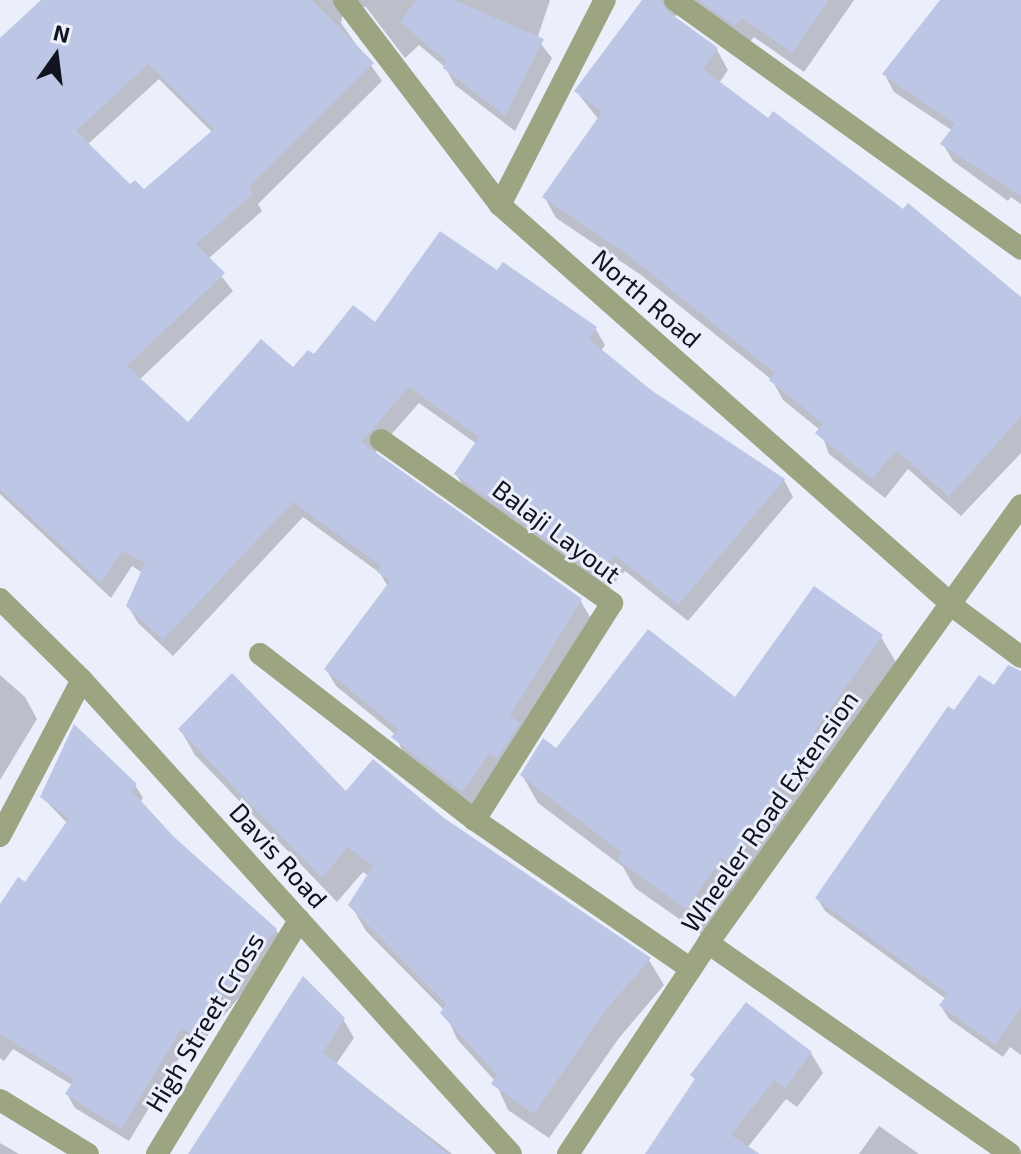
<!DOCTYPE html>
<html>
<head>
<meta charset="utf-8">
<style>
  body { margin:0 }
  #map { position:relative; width:1021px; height:1154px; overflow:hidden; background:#ebeffc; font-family:"Exo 2",sans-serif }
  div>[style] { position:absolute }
  .shadow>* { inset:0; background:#0003 }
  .building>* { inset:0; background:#bdc6e4 }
  .minor>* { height:22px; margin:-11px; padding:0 11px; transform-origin:11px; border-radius:11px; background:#9ca482 }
  .tertiary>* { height:22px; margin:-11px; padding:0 11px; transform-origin:11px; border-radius:11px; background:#9ca482 }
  span { translate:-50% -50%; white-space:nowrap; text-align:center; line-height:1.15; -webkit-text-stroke:6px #ebeffc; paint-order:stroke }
  .street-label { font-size:26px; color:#11141e }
  .north { position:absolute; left:16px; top:16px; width:80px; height:80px; -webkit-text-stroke:6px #ebeffc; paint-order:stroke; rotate:14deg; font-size:22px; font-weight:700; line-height:32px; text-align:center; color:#11141e }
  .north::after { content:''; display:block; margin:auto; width:28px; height:36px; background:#11141e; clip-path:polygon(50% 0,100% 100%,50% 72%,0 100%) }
</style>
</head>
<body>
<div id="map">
  <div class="shadow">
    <i style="clip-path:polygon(evenodd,45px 0,550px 0,537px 39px,552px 58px,515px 131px,455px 85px,445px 67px,419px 45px,405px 58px,366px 7px,344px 6px,341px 23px,382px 81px,258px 204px,262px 211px,208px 259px,233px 291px,139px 380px,188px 425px,375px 324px,497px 273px,595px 328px,605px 345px,601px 351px,650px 391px,784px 480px,793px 497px,688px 621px,625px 571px,607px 591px,466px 491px,456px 474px,477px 444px,419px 403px,374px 454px,580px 600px,590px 617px,472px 808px,403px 754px,396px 735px,336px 686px,326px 669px,388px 587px,380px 573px,303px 517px,173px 656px,138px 623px,128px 606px,143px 573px,132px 566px,111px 598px,0 494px,0 46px,45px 0,159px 79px,213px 133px,144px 192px,130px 187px,87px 145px,159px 79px)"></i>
    <i style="clip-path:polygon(644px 0,854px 0,804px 72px,754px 37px,747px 45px,690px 6px,674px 17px,717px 50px,728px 70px,719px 83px,1021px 300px,1021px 453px,961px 516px,908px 469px,885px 498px,829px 454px,820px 430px,783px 400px,772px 380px,641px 275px,556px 218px,545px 198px,599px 120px,576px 91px)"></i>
    <i style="clip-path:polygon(941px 0,1021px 0,1021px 204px,1011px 197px,1008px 201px,953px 161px,943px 144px,953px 131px,894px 92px,885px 75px)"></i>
    <i style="clip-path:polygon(881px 637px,897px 664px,702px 935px,635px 888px,623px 867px,538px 803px,522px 775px,557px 750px,736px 700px)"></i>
    <i style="clip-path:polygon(0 675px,25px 697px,37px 719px,0 780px)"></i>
    <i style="clip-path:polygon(1021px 687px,1021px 1055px,1010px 1047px,1003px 1057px,949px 1019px,941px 1006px,946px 999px,825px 911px,817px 898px,954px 713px,994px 688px)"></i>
    <i style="clip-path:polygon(180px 729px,346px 794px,442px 820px,649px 960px,664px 985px,619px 1038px,549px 1138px,508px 1110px,495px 1081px,457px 1039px,444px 1010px,366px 931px,351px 905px,369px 876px,363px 872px,337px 902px,195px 755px)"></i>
    <i style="clip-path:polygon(135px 785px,143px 798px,140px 802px,171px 837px,276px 930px,284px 943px,198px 1047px,190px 1040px,129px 1141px,75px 1108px,67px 1094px,72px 1085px,13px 1049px,4px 1061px,0 1058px,0 908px,26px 885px,68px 824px,42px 797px)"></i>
    <i style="clip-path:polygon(343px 1019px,354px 1038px,336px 1064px,452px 1154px,191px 1154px)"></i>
    <i style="clip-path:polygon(811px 1053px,823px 1073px,797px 1107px,786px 1099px,747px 1148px,756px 1154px,651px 1154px,696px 1081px,693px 1075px)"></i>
    <i style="clip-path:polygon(879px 1126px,919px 1154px,859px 1154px)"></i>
    <i style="clip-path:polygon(0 1143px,19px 1154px,0 1154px)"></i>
  </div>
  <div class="building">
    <i style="clip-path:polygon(evenodd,41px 0,312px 0,374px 63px,249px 187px,254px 193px,196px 244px,225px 273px,127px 366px,188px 422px,261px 339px,293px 367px,308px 350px,314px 354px,353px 305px,375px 322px,440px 231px,497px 270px,503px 262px,597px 327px,589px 339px,651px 390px,785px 479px,678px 605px,615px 555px,597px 575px,454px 474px,479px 437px,409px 387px,361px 442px,582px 599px,510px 716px,520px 723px,497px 758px,490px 753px,462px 792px,391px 737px,398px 729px,324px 669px,390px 581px,377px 572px,381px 566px,293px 502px,163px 640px,126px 606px,145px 563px,122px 551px,101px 583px,0 489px,0 38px,41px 0,148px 64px,214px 129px,144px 189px,135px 180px,130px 184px,76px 131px,148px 64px)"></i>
    <i style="clip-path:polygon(416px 0,454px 0,544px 39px,505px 116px,443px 68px,446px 61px,400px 22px)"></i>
    <i style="clip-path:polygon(642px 0,661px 0,667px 11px,718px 48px,703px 69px,768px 118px,773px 111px,903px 209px,908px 203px,1021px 297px,1021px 416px,949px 497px,896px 450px,872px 479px,815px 433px,823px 424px,769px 380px,775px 373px,628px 255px,542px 197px,602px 112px,574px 91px)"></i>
    <i style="clip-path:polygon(699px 0,829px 0,792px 53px,742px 18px,735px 26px)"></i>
    <i style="clip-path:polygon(940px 0,1021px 0,1021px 196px,940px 144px,955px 124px,882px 74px)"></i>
    <i style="clip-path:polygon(814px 586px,883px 635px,815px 730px,821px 733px,792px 778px,787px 775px,730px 864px,722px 858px,686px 909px,617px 860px,622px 853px,520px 775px,543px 738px,556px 748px,648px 629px,735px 697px)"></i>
    <i style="clip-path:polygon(1008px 665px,1021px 671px,1021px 1008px,995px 1045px,939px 1005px,948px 994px,815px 898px,948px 706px,954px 710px,979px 675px,994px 685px)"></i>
    <i style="clip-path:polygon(232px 673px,346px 791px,373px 759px,444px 818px,651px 958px,605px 1011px,534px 1114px,491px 1084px,497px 1075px,440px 1013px,446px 1004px,348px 905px,373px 866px,348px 847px,322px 878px,178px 729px)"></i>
    <i style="clip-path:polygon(74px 724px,137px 784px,131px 790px,173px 836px,277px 929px,190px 1034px,182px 1028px,121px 1129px,65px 1094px,74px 1079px,0 1034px,0 904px,18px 877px,25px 882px,69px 818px,40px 797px)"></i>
    <i style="clip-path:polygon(303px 976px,345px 1018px,323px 1052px,448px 1154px,188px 1154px)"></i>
    <i style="clip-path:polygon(746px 1002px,812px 1052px,785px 1088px,774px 1080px,731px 1135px,760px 1154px,645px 1154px,695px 1079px,690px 1075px)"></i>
  </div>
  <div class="minor">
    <i style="left:344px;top:0;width:258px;rotate:52.7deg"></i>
    <i style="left:500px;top:205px;width:613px;rotate:41.49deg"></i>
    <i style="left:959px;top:611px;width:77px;rotate:36.6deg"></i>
    <i style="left:675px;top:0;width:426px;rotate:35.7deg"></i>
    <i style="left:500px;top:205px;width:230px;rotate:-62.9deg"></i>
    <i style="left:381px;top:440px;width:283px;rotate:35.2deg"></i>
    <i style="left:612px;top:603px;width:257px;rotate:122.3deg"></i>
    <i style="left:475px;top:820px;width:262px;rotate:34.6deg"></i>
    <i style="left:260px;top:654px;width:272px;rotate:37.7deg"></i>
    <i style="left:0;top:836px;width:176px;rotate:-62.3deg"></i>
    <i style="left:708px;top:943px;width:368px;rotate:34.9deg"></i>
    <i style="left:0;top:1100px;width:103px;rotate:31.5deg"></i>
    <i style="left:157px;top:1154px;width:274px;rotate:-58.7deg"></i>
  </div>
  <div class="tertiary">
    <i style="left:0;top:599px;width:115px;rotate:44.6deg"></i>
    <i style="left:82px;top:680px;width:639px;rotate:47.85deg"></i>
    <i style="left:568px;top:1154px;width:253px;rotate:-56.4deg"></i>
    <i style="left:708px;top:943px;width:538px;rotate:-54.45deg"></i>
  </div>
  <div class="street-label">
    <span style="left:647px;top:298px;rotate:41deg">North Road</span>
    <span style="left:557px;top:531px;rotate:37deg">Balaji Layout</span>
    <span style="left:769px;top:811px;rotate:-55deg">Wheeler Road Extension</span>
    <span style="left:279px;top:855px;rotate:48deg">Davis Road</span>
    <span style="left:204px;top:1022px;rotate:-59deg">High Street Cross</span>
  </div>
  <div class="north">N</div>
</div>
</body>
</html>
